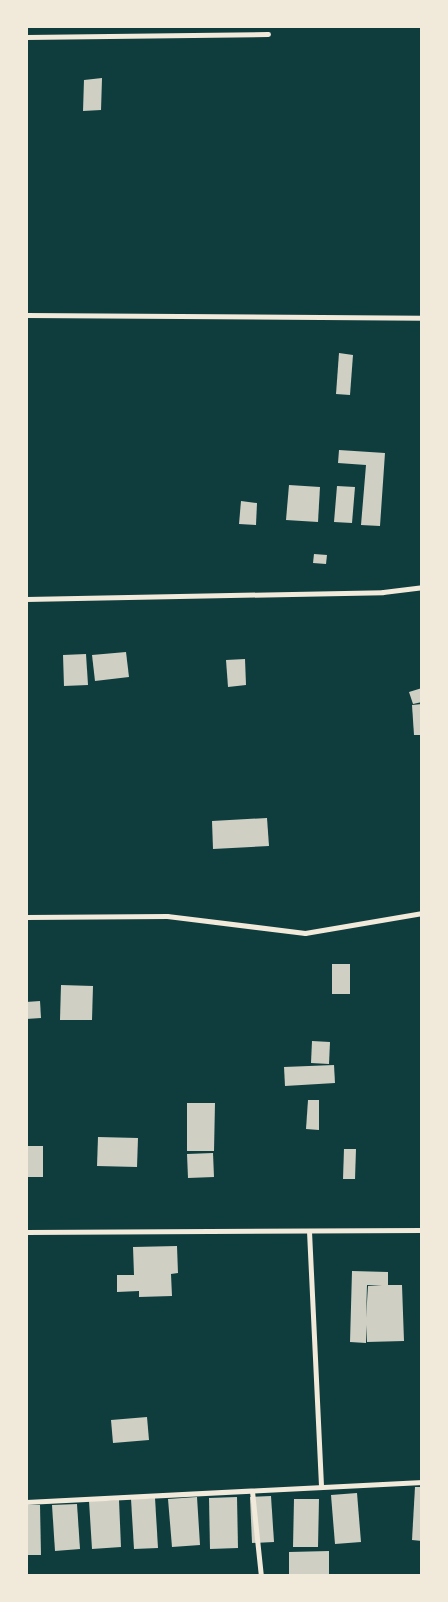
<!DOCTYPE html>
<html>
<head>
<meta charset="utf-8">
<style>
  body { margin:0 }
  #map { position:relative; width:448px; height:1602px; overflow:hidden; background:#0f3d3e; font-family:"Public Sans",sans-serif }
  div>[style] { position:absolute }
  .building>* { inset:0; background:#cfcfc3 }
  .minor>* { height:5px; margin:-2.5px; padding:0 2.5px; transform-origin:2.5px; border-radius:2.5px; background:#f1e9da }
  span { translate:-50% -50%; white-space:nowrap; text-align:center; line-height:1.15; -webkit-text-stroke:4.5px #f1e9da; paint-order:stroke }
  .frame { position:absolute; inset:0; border:28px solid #f1e9da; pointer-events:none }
</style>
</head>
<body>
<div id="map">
  <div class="building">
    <i style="clip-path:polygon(102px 78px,101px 110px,83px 111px,84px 80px)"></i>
    <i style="clip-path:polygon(339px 353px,353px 355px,350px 395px,336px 394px)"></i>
    <i style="clip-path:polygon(339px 450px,385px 453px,380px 526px,361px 525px,366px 465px,338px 463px)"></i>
    <i style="clip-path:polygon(289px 485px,320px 487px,318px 522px,286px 520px)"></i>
    <i style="clip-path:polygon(337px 486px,355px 487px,352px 523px,334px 522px)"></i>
    <i style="clip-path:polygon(241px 501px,257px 503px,256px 525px,239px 524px)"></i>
    <i style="clip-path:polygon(314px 554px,327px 555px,326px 564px,313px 563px)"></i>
    <i style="clip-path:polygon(126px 652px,129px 677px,95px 681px,92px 655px)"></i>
    <i style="clip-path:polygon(86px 654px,88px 685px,64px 686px,63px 655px)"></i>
    <i style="clip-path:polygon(245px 659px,246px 685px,228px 687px,226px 660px)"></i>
    <i style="clip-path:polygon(422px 688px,422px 702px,413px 704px,409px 692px)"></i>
    <i style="clip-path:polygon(422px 704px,422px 735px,414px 735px,412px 705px)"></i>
    <i style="clip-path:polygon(267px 818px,269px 846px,213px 849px,212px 821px)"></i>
    <i style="clip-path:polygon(332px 964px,350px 964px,350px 994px,332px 994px)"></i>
    <i style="clip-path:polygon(61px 985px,93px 986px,92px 1020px,60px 1020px)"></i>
    <i style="clip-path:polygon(40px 1001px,41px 1018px,26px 1019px,26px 1002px)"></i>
    <i style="clip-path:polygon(312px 1041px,330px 1042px,329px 1064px,311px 1063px)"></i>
    <i style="clip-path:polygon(334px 1065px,335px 1083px,285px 1086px,284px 1067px)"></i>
    <i style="clip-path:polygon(308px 1100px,319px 1100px,319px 1130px,306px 1129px)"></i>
    <i style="clip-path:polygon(187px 1103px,215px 1103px,214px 1151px,187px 1151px)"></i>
    <i style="clip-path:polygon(98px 1137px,138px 1138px,137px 1167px,97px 1166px)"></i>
    <i style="clip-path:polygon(26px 1146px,43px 1146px,43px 1177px,26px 1177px)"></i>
    <i style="clip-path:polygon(344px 1149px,356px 1149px,355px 1179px,343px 1179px)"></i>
    <i style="clip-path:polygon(213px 1153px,214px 1177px,188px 1178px,187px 1154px)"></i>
    <i style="clip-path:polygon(177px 1246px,178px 1273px,171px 1274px,172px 1296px,139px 1297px,139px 1291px,117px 1292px,117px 1275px,134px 1275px,133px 1247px)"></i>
    <i style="clip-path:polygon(evenodd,352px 1271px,388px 1272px,388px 1285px,402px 1285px,404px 1341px,367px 1342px,366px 1325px,366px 1343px,350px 1342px,352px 1271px,367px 1285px,382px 1286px,368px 1286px,366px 1318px,367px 1285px)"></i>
    <i style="clip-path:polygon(147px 1417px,149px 1440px,113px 1443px,111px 1420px)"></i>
    <i style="clip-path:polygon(415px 1487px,422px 1487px,422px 1541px,412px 1540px)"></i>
    <i style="clip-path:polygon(357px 1493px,361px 1542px,335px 1544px,331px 1495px)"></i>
    <i style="clip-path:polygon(271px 1496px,274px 1542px,252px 1543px,250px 1497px)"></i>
    <i style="clip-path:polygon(197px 1497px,200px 1545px,172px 1547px,168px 1499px)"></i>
    <i style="clip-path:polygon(237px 1497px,238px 1548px,210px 1549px,209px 1498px)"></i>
    <i style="clip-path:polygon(155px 1498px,158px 1548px,134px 1549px,131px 1499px)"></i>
    <i style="clip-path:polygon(294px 1499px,319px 1499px,318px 1547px,293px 1547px)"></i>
    <i style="clip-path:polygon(119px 1500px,121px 1547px,92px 1549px,89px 1501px)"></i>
    <i style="clip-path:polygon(77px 1504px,80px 1549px,55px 1551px,52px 1505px)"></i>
    <i style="clip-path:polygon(26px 1505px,40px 1505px,41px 1555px,26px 1555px)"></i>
    <i style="clip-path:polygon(329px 1551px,329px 1576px,289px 1576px,289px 1552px)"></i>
  </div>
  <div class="minor">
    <i style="left:26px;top:37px;width:242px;rotate:-0.7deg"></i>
    <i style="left:26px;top:315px;width:396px;rotate:0.4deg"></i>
    <i style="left:26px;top:599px;width:357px;rotate:-1.1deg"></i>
    <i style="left:383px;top:592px;width:39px;rotate:-7deg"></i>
    <i style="left:26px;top:917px;width:141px;rotate:-0.4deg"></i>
    <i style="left:167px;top:916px;width:139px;rotate:7deg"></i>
    <i style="left:305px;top:933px;width:119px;rotate:-9.7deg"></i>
    <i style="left:309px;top:1231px;width:256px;rotate:87.3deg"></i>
    <i style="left:26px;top:1232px;width:396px;rotate:-0.3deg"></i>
    <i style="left:252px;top:1491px;width:85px;rotate:84deg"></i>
    <i style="left:26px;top:1502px;width:397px;rotate:-2.9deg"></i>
  </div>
  <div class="frame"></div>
</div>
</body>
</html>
